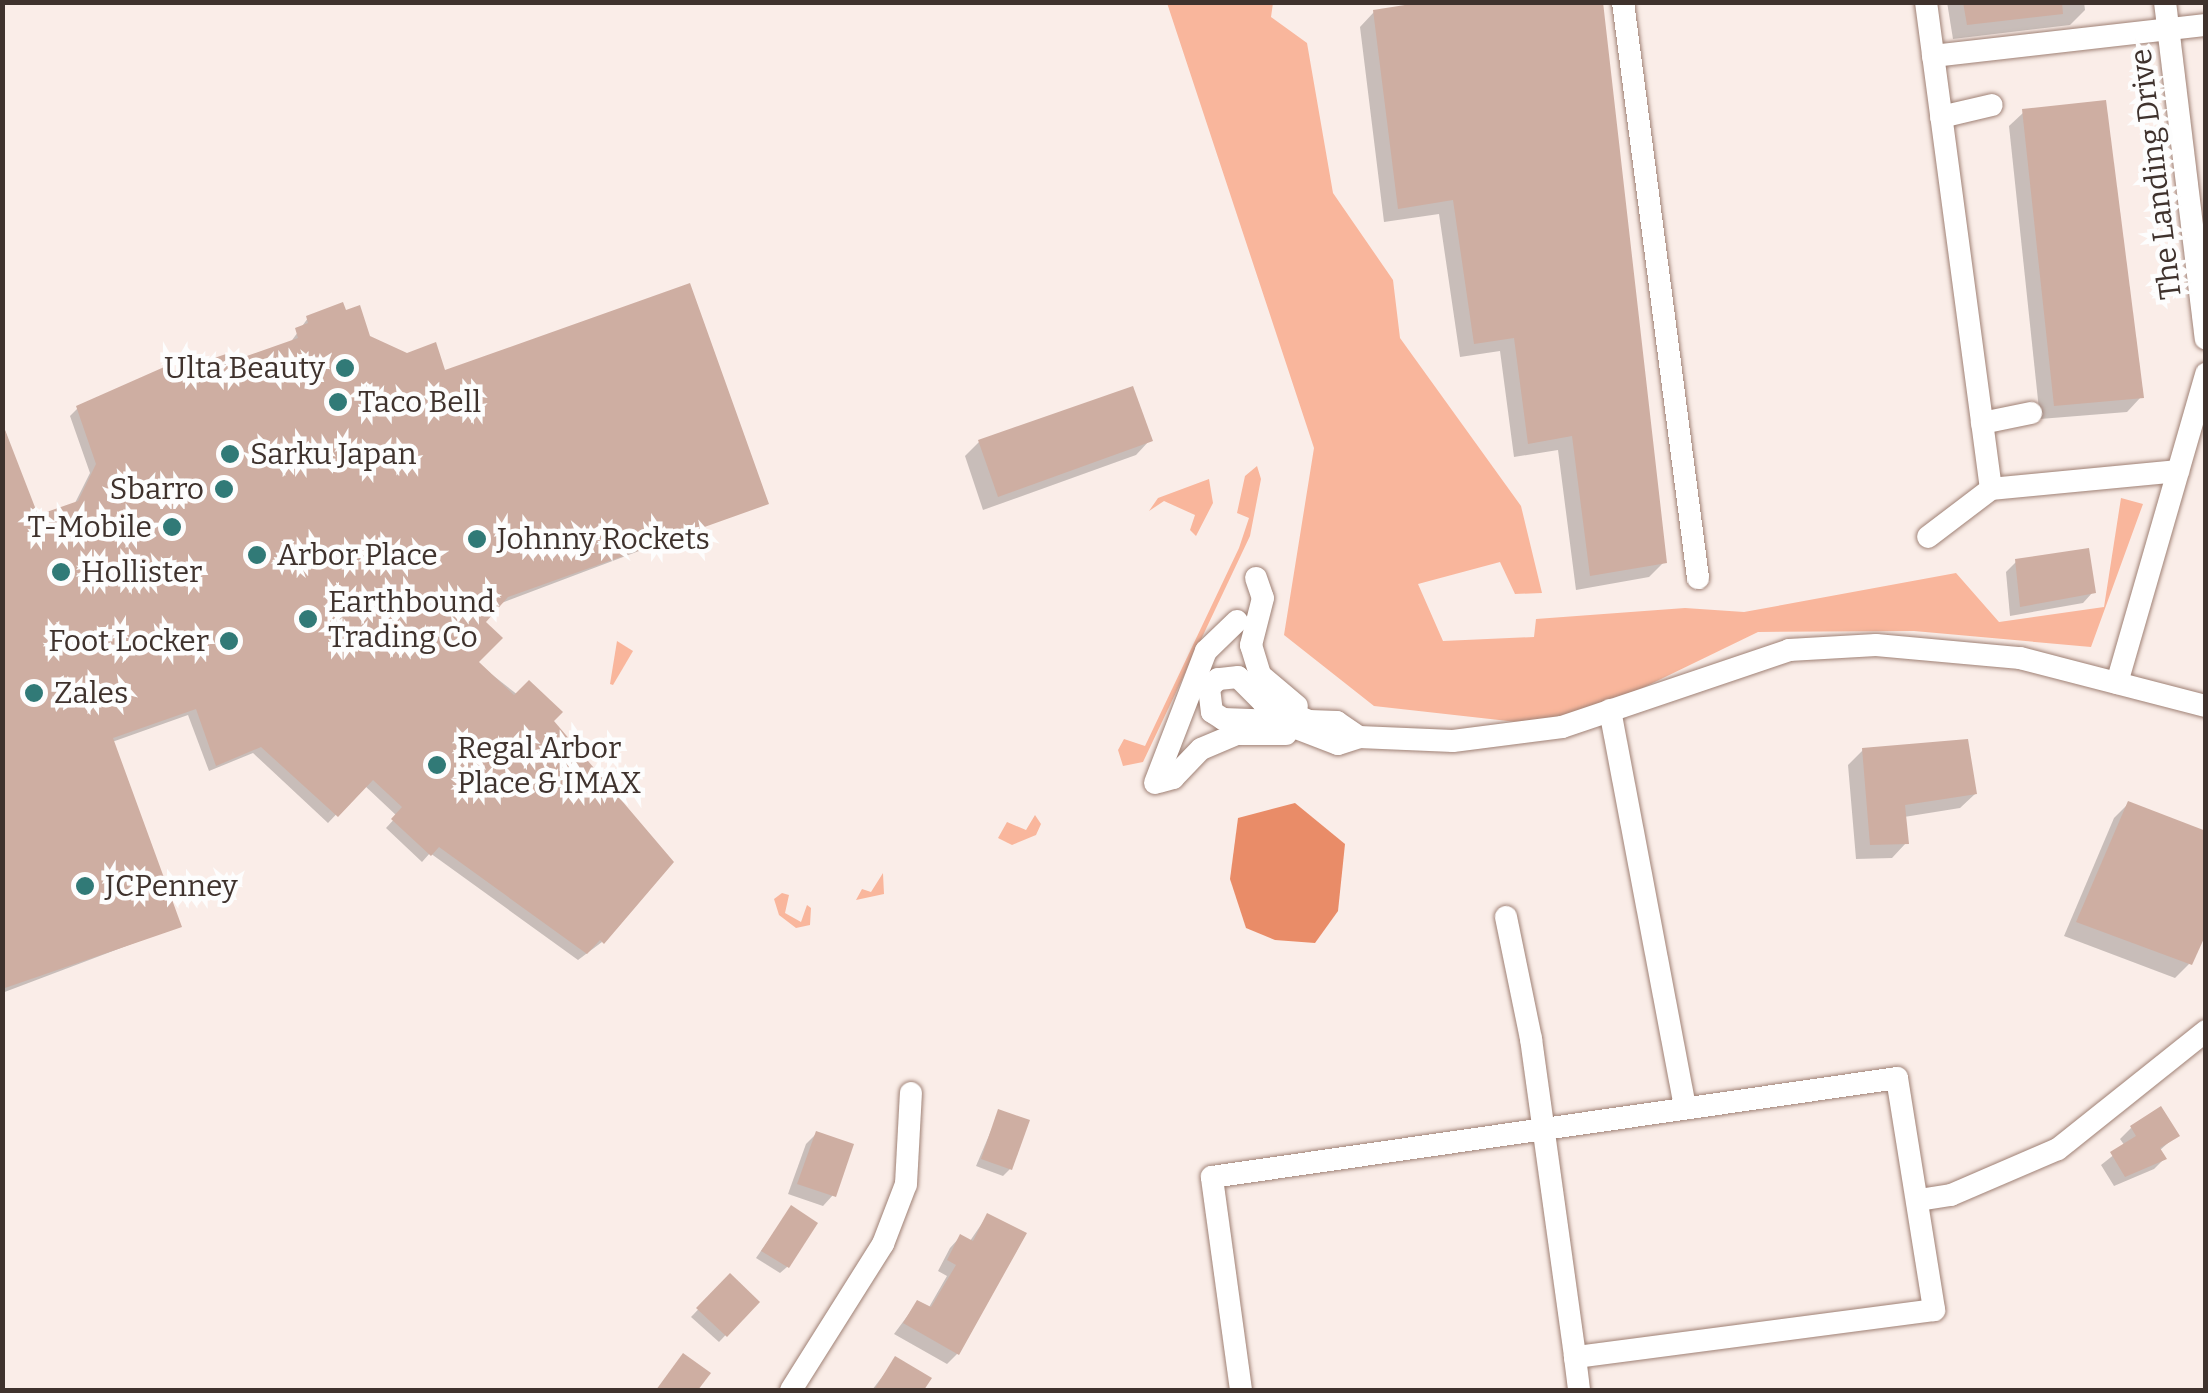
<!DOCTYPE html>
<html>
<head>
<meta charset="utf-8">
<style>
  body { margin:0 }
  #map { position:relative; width:2208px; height:1393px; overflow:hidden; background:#faede8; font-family:Bitter,serif }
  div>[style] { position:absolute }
  .green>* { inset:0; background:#f9b69c }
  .water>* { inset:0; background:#e98c68 }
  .shadow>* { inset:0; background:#0003 }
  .building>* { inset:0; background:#ceaea2 }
  .roads { filter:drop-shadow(0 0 2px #9f8175) drop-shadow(0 0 2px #9f8175) }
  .minor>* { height:22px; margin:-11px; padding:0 11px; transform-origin:11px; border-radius:11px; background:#fff }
  .dots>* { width:28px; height:28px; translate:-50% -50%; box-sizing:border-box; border:5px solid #fdfdfd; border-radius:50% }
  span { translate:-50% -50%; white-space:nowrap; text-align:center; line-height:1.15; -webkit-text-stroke:9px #fdfdfd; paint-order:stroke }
  .street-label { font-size:30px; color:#3f322d }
  .poi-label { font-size:30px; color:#3f322d }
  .right { translate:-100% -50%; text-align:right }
  .left { translate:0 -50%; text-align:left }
  .frame { position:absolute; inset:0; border:5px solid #3f322d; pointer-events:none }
</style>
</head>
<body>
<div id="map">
  <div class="green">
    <i style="clip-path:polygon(1167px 3px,1273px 3px,1271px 17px,1307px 43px,1333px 193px,1393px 280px,1400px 338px,1521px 506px,1542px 593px,1515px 594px,1500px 562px,1418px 584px,1443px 641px,1534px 637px,1536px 619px,1685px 608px,1744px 612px,1956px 573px,1999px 622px,2104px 607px,2121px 498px,2143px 504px,2091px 647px,1914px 631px,1758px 632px,1562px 727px,1374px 706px,1284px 635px,1314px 448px)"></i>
    <i style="clip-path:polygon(1257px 466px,1261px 479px,1250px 536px,1143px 762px,1123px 766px,1118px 750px,1124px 739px,1145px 746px,1239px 548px,1249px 518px,1237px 513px,1245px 476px)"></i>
    <i style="clip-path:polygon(1209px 479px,1213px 503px,1196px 536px,1190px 530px,1195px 515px,1164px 501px,1149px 511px,1158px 498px)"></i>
    <i style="clip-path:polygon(617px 641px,633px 651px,613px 685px,610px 684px)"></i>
    <i style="clip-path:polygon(1035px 815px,1041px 824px,1036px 835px,1012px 845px,998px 838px,1007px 822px,1026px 830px)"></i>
    <i style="clip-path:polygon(883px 873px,884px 894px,856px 900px,862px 889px,871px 892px)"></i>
    <i style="clip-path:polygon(782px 893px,789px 895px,785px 913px,801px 922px,807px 905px,811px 908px,810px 925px,796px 928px,779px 915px,774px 899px)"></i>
  </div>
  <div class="water">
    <i style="clip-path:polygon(1295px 803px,1345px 844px,1338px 911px,1315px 943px,1275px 940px,1246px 928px,1230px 879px,1238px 818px)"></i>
  </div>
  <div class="shadow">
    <i style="clip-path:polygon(1405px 2px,1601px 2px,1664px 562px,1649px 577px,1576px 590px,1558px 450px,1514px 457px,1500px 351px,1460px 357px,1439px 214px,1384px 222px,1360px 27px,1374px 12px,1406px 8px)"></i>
    <i style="clip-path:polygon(1947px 2px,2084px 2px,2085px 10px,2070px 25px,1953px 39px)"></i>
    <i style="clip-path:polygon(2024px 112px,2141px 397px,2127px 412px,2040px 419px,2009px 126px)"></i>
    <i style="clip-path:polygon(308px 318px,766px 503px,499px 604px,482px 622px,476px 662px,551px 721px,602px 942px,578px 960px,430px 853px,422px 862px,386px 828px,397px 816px,364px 785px,328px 823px,253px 753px,209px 771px,188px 715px,112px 742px,179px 926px,2px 993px,2px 422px,36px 519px,74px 505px,90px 473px,70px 416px,78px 408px,290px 343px)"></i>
    <i style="clip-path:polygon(1150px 440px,1136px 455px,983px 510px,965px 456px,979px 442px)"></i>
    <i style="clip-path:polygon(2016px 562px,2093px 592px,2083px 603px,2010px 616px,2006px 572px)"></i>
    <i style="clip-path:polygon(1863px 750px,1975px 794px,1960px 808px,1904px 817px,1906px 843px,1892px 858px,1856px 859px,1848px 765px)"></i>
    <i style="clip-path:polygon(2128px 804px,2189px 964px,2175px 978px,2064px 936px,2114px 818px)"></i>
    <i style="clip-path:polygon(999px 1112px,1010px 1169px,1003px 1176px,976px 1166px)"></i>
    <i style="clip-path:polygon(2131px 1128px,2177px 1135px,2159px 1151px,2164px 1159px,2154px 1169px,2114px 1186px,2101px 1165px,2125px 1146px,2120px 1139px)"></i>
    <i style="clip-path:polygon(816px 1134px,833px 1195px,823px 1206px,788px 1194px,806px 1144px)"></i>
    <i style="clip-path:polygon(791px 1208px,787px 1267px,780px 1273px,756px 1258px)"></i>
    <i style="clip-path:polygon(987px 1216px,957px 1354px,947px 1364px,894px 1334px,917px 1303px,928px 1309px,947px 1276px,938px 1271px,950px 1248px,960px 1237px,970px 1241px)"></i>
    <i style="clip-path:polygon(730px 1276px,757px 1302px,719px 1342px,691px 1317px)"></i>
    <i style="clip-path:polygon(896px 1359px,928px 1378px,921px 1390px,872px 1390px)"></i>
  </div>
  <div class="building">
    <i style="clip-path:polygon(1424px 2px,1603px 2px,1667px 563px,1590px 576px,1572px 436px,1528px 444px,1514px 338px,1474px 344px,1453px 200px,1398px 209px,1373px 10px)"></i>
    <i style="clip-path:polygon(1963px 2px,2062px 2px,2063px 14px,1967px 25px)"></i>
    <i style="clip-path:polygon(2106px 100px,2144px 398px,2054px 406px,2022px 109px)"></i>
    <i style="clip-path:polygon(690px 283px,769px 504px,508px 597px,486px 622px,503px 638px,479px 662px,514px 695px,529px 680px,563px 712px,554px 721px,674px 862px,604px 944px,600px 940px,587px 954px,439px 847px,431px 856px,391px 819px,402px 807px,373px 780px,338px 817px,261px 747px,216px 766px,196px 709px,113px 738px,182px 927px,2px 989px,2px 422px,38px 515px,78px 501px,96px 464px,76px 406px,171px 364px,173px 372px,226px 354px,230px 362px,298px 338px,295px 328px,308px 323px,306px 316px,343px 302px,346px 310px,360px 305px,370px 336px,407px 353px,436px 342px,445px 370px)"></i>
    <i style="clip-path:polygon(1133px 386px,1153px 441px,998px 497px,978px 440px)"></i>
    <i style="clip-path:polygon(2089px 548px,2096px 593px,2020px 607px,2015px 559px)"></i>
    <i style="clip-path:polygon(1968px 739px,1977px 794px,1905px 805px,1909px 844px,1870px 845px,1862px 748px)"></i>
    <i style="clip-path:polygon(2128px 801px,2206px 831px,2206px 934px,2192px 965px,2076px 922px)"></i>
    <i style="clip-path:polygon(2161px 1106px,2180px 1136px,2160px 1148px,2167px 1159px,2125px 1177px,2110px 1152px,2136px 1136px,2130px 1126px)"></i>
    <i style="clip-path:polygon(998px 1109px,1030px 1120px,1012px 1170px,981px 1159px)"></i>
    <i style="clip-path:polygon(816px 1131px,854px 1144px,836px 1197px,797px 1184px)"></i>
    <i style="clip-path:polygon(791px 1205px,818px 1223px,789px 1268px,761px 1251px)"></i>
    <i style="clip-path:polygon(987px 1213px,1027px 1233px,959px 1355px,903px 1323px,917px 1300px,931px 1307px,956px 1265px,947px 1260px,960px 1234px,973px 1241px)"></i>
    <i style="clip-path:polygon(730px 1273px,760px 1302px,727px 1337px,696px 1308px)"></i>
    <i style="clip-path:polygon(683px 1353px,711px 1373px,698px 1390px,656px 1390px)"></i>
    <i style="clip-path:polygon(895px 1356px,932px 1378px,924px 1390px,874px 1390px)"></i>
  </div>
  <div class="roads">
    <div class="minor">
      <i style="left:1623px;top:2px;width:581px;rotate:82.58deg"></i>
      <i style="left:1926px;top:2px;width:491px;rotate:82.4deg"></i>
      <i style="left:1991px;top:489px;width:79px;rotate:142.7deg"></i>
      <i style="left:2165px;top:2px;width:339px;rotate:83.1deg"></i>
      <i style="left:1933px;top:56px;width:275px;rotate:-6.5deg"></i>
      <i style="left:1941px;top:117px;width:52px;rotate:-13.2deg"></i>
      <i style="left:1982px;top:423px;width:50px;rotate:-11.5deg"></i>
      <i style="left:1991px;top:489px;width:188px;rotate:-5.5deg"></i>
      <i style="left:1256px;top:578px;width:21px;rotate:71deg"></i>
      <i style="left:1263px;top:598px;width:49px;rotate:104.3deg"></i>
      <i style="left:1251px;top:645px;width:31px;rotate:73deg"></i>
      <i style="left:1260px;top:675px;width:48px;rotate:40deg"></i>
      <i style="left:2117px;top:683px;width:322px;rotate:-73.9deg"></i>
      <i style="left:1610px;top:710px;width:405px;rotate:79.3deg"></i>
      <i style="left:1359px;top:737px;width:27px;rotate:-146deg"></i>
      <i style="left:1337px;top:722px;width:28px;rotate:-178deg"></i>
      <i style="left:1309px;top:721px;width:50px;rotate:-157.6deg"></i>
      <i style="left:1263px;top:702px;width:35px;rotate:-135deg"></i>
      <i style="left:1238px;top:677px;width:20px;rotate:174deg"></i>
      <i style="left:1218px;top:679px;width:13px;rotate:135deg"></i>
      <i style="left:1209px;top:688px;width:24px;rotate:83deg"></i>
      <i style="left:1212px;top:712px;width:13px;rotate:32deg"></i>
      <i style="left:1223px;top:719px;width:55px;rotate:2.1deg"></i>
      <i style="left:1278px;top:721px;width:64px;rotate:21deg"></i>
      <i style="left:1338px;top:744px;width:22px;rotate:-18deg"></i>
      <i style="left:1359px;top:737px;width:94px;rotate:2.4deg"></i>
      <i style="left:1453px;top:741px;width:110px;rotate:-7.3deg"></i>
      <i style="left:1562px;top:727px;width:240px;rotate:-18.7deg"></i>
      <i style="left:1789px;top:650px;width:87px;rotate:-3.3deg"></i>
      <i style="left:1876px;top:645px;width:145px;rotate:5.2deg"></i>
      <i style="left:2020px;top:658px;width:192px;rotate:14.5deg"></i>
      <i style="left:1159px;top:782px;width:15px;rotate:-16deg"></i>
      <i style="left:1173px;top:778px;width:40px;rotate:-46deg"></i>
      <i style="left:1201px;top:749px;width:39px;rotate:-23deg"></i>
      <i style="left:1237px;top:734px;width:49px"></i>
      <i style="left:1155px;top:783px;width:142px;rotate:-68.9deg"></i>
      <i style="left:1206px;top:651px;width:43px;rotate:-44.1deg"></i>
      <i style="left:1506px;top:917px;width:125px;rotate:78.4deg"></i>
      <i style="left:1531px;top:1039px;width:321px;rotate:82.1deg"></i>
      <i style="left:1919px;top:1200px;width:32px;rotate:-9deg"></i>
      <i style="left:1951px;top:1195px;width:116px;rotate:-23.3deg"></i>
      <i style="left:2058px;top:1149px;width:189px;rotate:-38.6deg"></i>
      <i style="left:791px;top:1390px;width:173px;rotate:-57.8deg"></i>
      <i style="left:883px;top:1244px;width:64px;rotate:-69deg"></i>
      <i style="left:906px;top:1184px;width:91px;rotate:-86.9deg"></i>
      <i style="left:1241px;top:1390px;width:215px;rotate:-97.8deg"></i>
      <i style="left:1212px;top:1177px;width:692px;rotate:-8.22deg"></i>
      <i style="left:1897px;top:1078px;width:235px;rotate:80.9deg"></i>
      <i style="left:1934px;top:1310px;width:362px;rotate:172.5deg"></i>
      <i style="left:1575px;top:1357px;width:33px;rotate:83deg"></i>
    </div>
  </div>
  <div class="dots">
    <i style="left:345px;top:368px;background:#317a77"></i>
    <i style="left:338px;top:402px;background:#317a77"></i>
    <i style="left:230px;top:454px;background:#317a77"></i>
    <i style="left:224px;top:489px;background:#317a77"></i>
    <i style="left:172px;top:527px;background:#317a77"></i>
    <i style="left:477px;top:539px;background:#317a77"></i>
    <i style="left:257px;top:555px;background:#317a77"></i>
    <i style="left:61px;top:572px;background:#317a77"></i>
    <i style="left:308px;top:619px;background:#317a77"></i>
    <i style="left:229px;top:641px;background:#317a77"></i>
    <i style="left:34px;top:693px;background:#317a77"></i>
    <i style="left:437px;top:765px;background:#317a77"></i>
    <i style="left:85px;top:886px;background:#317a77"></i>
  </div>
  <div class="street-label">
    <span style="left:2156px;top:174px;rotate:-97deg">The Landing Drive</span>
  </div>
  <div class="poi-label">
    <span class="right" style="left:325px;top:368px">Ulta Beauty</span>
    <span class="left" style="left:358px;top:402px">Taco Bell</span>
    <span class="left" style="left:250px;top:454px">Sarku Japan</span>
    <span class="right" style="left:204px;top:489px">Sbarro</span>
    <span class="right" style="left:152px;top:527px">T-Mobile</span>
    <span class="left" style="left:497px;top:539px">Johnny Rockets</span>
    <span class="left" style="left:277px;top:555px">Arbor Place</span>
    <span class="left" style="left:81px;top:572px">Hollister</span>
    <span class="left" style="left:328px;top:619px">Earthbound<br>Trading Co</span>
    <span class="right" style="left:209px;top:641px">Foot Locker</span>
    <span class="left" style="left:54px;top:693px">Zales</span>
    <span class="left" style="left:457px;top:765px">Regal Arbor<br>Place &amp; IMAX</span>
    <span class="left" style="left:105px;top:886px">JCPenney</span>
  </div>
  <div class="frame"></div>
</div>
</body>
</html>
